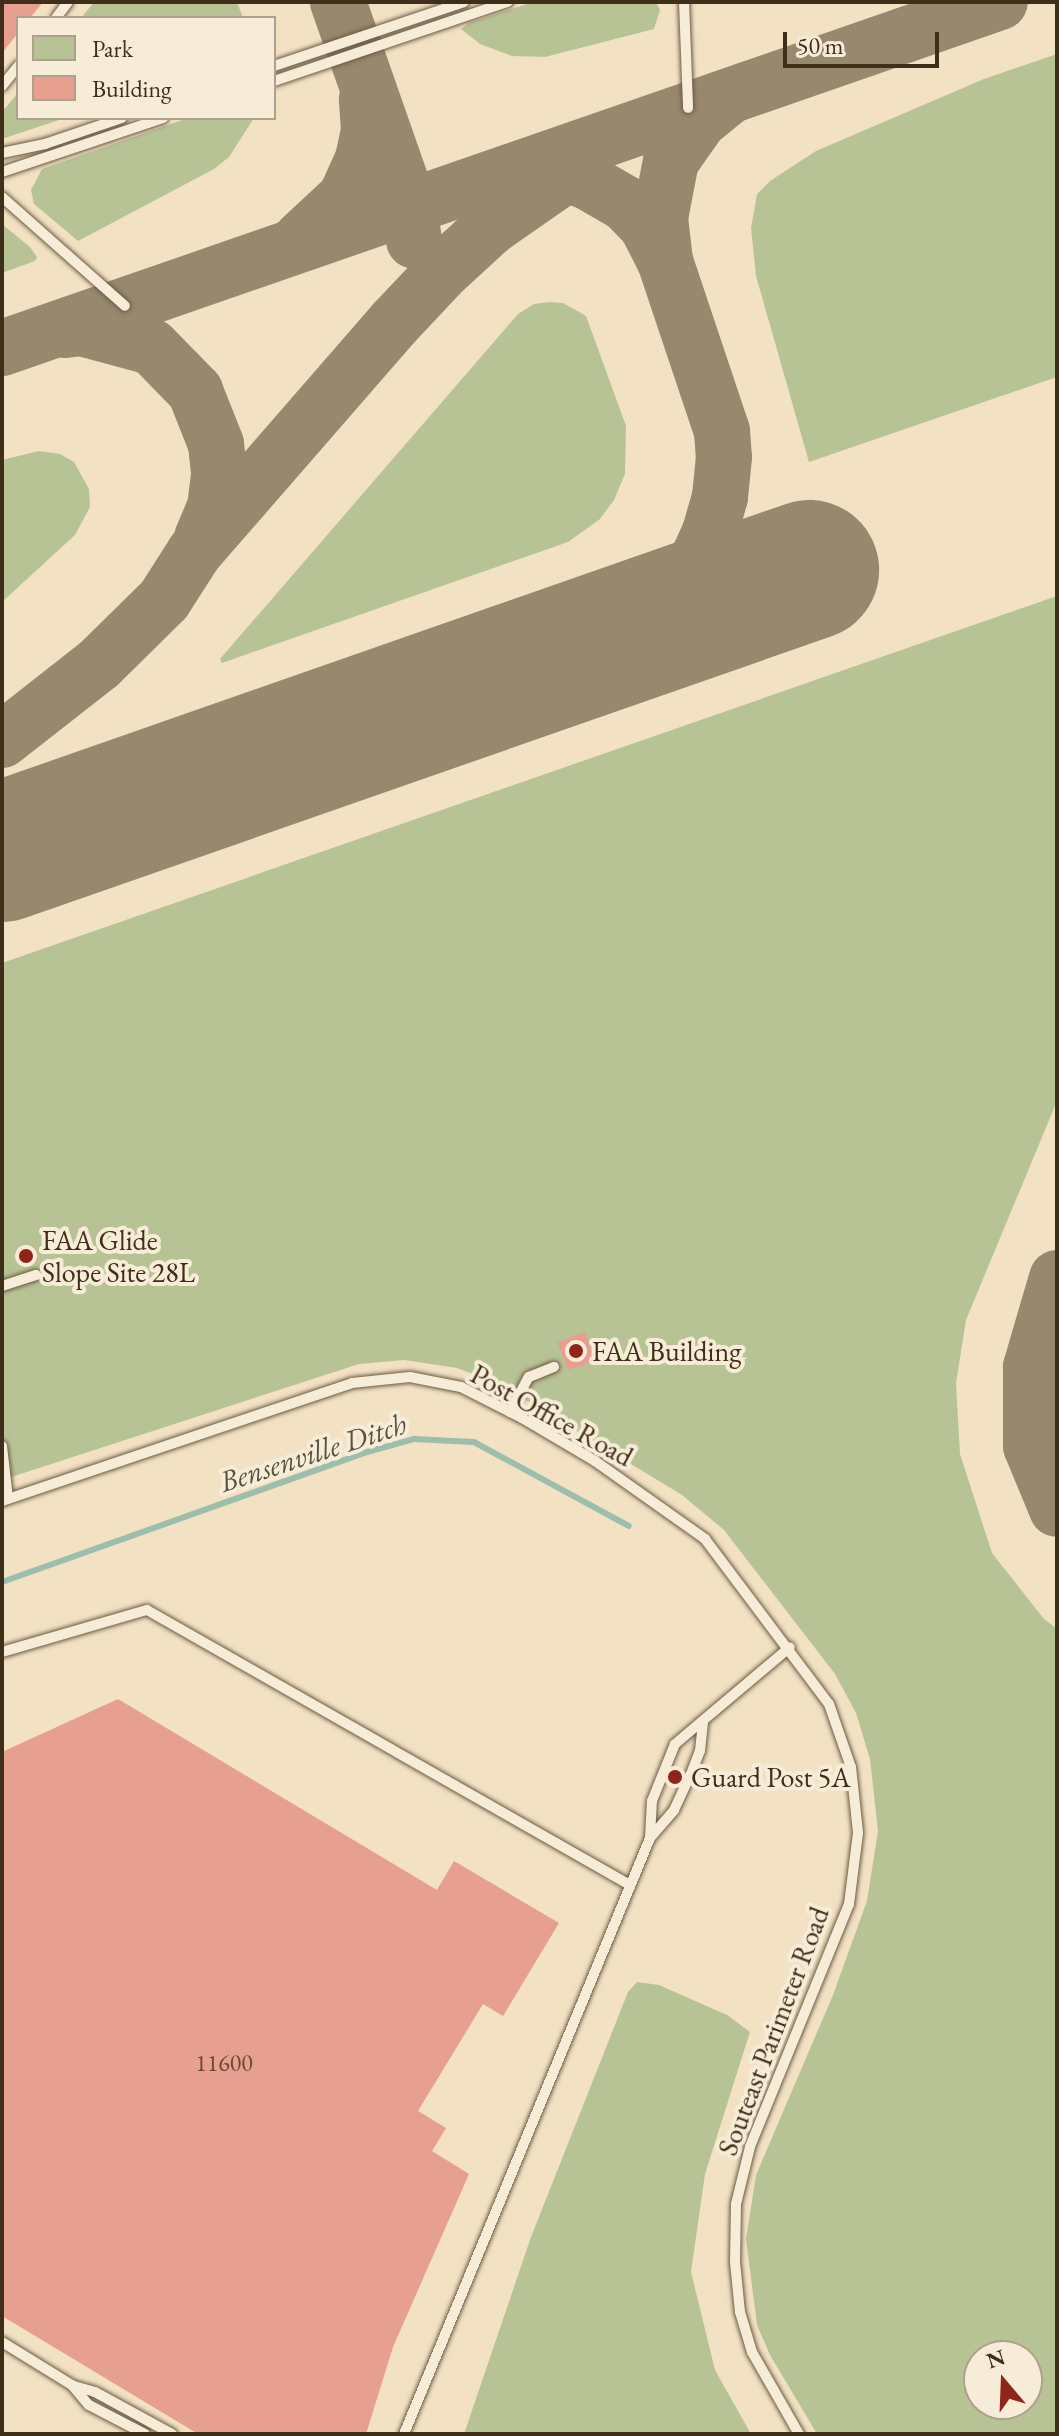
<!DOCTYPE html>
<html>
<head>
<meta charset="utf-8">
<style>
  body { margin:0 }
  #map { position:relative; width:1059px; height:2436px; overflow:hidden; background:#f2e1c3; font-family:"EB Garamond",serif }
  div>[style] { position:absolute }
  .green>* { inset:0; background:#b8c395 }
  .stream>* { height:6px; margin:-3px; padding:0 3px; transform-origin:3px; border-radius:3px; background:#9cbead }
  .taxiway>* { height:56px; margin:-28px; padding:0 28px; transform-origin:28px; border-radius:28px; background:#98886e }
  .runway>* { height:140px; margin:-70px; padding:0 70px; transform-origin:70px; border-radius:70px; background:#98886e }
  .building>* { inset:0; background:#e79f90 }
  .roads { filter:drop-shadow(0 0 2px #6c5b44) drop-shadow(0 0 2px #6c5b44) }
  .service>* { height:10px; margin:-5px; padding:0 5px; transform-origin:5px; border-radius:5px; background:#f7ecd8 }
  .dots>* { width:22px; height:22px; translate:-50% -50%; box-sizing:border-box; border:4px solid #f7ecd8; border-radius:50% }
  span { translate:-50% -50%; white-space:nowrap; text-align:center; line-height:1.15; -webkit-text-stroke:8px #f7ecd8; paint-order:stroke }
  .number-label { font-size:24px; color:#694a38 }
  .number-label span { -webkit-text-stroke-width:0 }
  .poi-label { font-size:28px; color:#3f2e1a }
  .left { translate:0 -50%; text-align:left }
  .street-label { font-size:28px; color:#3f2e1a }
  .water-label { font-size:30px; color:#56523f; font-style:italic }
  .frame { position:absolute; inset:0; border:4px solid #3f2e1a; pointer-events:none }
  .legend { position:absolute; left:16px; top:16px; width:260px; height:104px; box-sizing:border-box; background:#f7ecd8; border:2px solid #ada08c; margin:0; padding:10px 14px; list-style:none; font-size:24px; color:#3f2e1a }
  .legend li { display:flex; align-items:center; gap:16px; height:40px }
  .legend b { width:40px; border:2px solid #ada08c }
  .north { position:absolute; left:963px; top:2340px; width:80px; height:80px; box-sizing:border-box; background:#f7ecd8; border:2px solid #ada08c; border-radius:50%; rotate:341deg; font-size:22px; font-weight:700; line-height:32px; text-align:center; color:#3f2e1a }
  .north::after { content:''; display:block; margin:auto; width:28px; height:36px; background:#8f2418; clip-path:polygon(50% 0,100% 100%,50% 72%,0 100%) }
  .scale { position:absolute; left:783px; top:32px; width:156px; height:36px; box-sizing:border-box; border:4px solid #3f2e1a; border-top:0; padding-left:10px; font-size:24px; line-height:28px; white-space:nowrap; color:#3f2e1a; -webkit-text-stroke:6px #f7ecd8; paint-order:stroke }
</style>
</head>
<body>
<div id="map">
  <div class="green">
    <i style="clip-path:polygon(94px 2px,237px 2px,243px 18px,81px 18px)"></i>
    <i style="clip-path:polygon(533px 2px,656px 2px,660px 10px,654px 29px,545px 57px,512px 56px,480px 44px,461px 29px,469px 23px)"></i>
    <i style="clip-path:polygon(1057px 54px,1057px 377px,809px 462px,756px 276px,751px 228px,757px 194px,770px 181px,816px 151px,984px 79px)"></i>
    <i style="clip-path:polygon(18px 93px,18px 118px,65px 118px,2px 139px,2px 112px)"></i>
    <i style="clip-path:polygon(188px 118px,254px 118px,229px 157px,214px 169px,78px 241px,34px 204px,31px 190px,42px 169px)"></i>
    <i style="clip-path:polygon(2px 224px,30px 247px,37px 257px,35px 261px,2px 273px)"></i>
    <i style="clip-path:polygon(549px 302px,563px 303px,586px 316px,626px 426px,625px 474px,614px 500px,600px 519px,568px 542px,222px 663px,220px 659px,518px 314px,534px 304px)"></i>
    <i style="clip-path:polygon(39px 451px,60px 454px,74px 462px,89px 489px,90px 507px,75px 535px,2px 602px,2px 460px)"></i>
    <i style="clip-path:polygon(evenodd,1057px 596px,1057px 1101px,966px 1320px,956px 1383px,960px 1454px,992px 1553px,1044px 1619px,1057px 1629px,1057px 2434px,817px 2434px,770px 2355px,757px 2325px,746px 2239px,756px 2175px,833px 1995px,867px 1901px,878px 1831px,870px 1759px,856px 1713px,835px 1674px,724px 1530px,682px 1495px,501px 1385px,457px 1368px,404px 1360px,359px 1364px,2px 1480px,2px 963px,1057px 596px,979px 2356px,1027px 2356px,1027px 2404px,979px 2404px,979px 2356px)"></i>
    <i style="clip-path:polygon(637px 1982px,659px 1985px,727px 2015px,750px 2032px,705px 2174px,691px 2272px,715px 2370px,751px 2434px,464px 2434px,531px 2237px,628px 1992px)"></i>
  </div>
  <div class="stream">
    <i style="left:2px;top:1582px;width:387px;rotate:-19.6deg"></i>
    <i style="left:367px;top:1452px;width:49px;rotate:-15.5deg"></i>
    <i style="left:414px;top:1439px;width:60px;rotate:2.9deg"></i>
    <i style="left:474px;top:1442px;width:176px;rotate:28.5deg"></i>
  </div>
  <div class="taxiway">
    <i style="left:338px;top:2px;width:215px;rotate:70.7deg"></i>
    <i style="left:409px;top:205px;width:36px;rotate:82deg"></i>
    <i style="left:534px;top:171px;width:30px;rotate:6deg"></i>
    <i style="left:564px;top:174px;width:25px;rotate:18deg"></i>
    <i style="left:588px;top:182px;width:44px;rotate:30.1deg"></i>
    <i style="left:626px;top:204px;width:30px;rotate:46deg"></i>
    <i style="left:647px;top:226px;width:39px;rotate:63deg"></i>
    <i style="left:665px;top:261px;width:179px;rotate:71.5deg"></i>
    <i style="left:722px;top:431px;width:26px;rotate:86deg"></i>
    <i style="left:724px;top:457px;width:40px;rotate:95.7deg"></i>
    <i style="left:720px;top:497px;width:36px;rotate:106deg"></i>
    <i style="left:710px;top:532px;width:58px;rotate:114.4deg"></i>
    <i style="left:686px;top:585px;width:72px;rotate:137.8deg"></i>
    <i style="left:301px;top:239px;width:62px;rotate:-43deg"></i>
    <i style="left:346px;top:197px;width:42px;rotate:-65.9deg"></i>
    <i style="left:363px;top:159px;width:30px;rotate:-78deg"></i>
    <i style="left:369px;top:130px;width:31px;rotate:-94deg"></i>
    <i style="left:665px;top:261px;width:43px;rotate:-96.6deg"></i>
    <i style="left:660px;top:218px;width:58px;rotate:-79.1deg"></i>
    <i style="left:671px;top:161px;width:49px;rotate:-55deg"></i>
    <i style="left:699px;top:121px;width:36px;rotate:-39deg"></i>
    <i style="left:65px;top:330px;width:16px;rotate:-7deg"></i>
    <i style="left:81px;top:328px;width:73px;rotate:15deg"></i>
    <i style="left:152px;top:347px;width:62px;rotate:45.7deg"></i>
    <i style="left:195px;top:391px;width:57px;rotate:68.4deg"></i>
    <i style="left:216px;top:444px;width:31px;rotate:84deg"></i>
    <i style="left:219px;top:475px;width:32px;rotate:97deg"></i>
    <i style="left:215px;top:507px;width:33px;rotate:113deg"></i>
    <i style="left:2px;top:348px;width:1056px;rotate:-19.12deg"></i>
    <i style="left:2px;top:740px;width:123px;rotate:-38.1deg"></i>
    <i style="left:99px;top:664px;width:91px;rotate:-44.6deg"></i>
    <i style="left:164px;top:600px;width:56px;rotate:-57.4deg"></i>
    <i style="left:194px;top:553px;width:305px;rotate:-49deg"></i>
    <i style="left:394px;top:323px;width:73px;rotate:-46.7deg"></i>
    <i style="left:444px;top:270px;width:64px;rotate:-42.5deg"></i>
    <i style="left:491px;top:227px;width:105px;rotate:-34.9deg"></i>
    <i style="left:1057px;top:1278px;width:93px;rotate:106.3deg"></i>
    <i style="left:1031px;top:1367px;width:79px;rotate:90deg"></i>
    <i style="left:1031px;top:1446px;width:68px;rotate:67.6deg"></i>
  </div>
  <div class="runway">
    <i style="left:2px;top:852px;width:855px;rotate:-19.26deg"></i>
  </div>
  <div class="building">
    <i style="clip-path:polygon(2px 2px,43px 2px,30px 18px,18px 18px,18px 33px,2px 53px)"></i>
    <i style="clip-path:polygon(33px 1245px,38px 1260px,19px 1266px,14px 1251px)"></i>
    <i style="clip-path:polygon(585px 1332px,595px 1361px,568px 1370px,557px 1342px)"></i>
    <i style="clip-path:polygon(118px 1699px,437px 1890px,454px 1861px,559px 1923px,503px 2016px,483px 2004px,418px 2111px,446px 2128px,432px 2151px,469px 2174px,393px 2347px,366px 2434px,198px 2434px,2px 2316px,2px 1752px)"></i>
  </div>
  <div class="roads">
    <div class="service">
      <i style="left:684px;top:2px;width:106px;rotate:87.8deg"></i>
      <i style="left:56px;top:18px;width:20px;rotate:-53deg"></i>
      <i style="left:274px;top:66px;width:200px;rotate:-18.6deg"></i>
      <i style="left:274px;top:81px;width:247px;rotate:-18.7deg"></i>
      <i style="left:2px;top:86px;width:26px;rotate:-51deg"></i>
      <i style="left:2px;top:153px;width:44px;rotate:-11.8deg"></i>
      <i style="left:45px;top:144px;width:81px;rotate:-18.7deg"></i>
      <i style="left:2px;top:172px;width:170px;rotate:-18.5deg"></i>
      <i style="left:2px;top:197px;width:164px;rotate:41.5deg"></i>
      <i style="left:2px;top:1286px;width:36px;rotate:-18deg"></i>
      <i style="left:510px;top:1412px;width:40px;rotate:-62deg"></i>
      <i style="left:529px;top:1377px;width:27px;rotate:-22deg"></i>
      <i style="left:2px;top:1446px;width:53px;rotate:83.5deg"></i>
      <i style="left:2px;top:1501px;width:369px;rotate:-18.6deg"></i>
      <i style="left:352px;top:1383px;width:58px;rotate:-5.9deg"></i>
      <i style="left:410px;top:1377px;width:52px;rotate:11.1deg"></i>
      <i style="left:461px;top:1387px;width:68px;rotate:26.9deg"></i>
      <i style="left:522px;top:1418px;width:85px;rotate:30.5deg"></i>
      <i style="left:595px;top:1461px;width:135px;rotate:35.3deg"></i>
      <i style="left:705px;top:1539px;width:206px;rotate:53.1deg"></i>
      <i style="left:829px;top:1704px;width:67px;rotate:70.8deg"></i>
      <i style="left:851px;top:1767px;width:66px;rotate:83.9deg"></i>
      <i style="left:858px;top:1833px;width:72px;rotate:97.2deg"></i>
      <i style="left:849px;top:1904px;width:262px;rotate:112.2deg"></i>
      <i style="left:750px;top:2147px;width:59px;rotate:103.8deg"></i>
      <i style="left:736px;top:2204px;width:58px;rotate:91deg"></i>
      <i style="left:735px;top:2262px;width:50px;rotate:84.3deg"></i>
      <i style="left:740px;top:2312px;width:42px;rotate:73.3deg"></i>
      <i style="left:752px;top:2352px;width:95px;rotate:60.2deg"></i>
      <i style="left:2px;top:1652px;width:151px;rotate:-16.2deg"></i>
      <i style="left:147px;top:1610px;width:556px;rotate:29.66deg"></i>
      <i style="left:650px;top:1838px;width:37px;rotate:-87deg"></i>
      <i style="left:652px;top:1801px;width:61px;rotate:-68deg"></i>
      <i style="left:675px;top:1744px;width:150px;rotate:-40.1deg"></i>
      <i style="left:2px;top:2342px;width:82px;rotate:31.6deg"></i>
      <i style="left:72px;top:2385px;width:26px;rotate:50deg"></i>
      <i style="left:89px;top:2405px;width:63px;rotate:27.4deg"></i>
      <i style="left:74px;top:2386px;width:22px;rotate:16deg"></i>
      <i style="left:95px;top:2392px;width:88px;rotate:28.6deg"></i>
      <i style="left:404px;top:2434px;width:645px;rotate:-67.57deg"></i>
      <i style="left:650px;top:1838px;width:37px;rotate:-49deg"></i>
      <i style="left:674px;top:1810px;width:40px;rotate:-65deg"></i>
      <i style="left:691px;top:1774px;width:25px;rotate:-69deg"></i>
      <i style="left:700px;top:1751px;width:29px;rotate:-84deg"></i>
    </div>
  </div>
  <div class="dots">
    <i style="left:26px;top:1256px;background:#8f2418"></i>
    <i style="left:576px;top:1351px;background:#8f2418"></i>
    <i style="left:675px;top:1777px;background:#8f2418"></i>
  </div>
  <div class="number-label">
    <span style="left:224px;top:2063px">11600</span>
  </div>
  <div class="poi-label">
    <span class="left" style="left:42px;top:1256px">FAA Glide<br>Slope Site 28L</span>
    <span class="left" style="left:592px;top:1351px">FAA Building</span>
    <span class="left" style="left:691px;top:1777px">Guard Post 5A</span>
  </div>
  <div class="street-label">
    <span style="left:552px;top:1415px;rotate:29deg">Post Office Road</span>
    <span style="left:773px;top:2031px;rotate:-69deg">Souteast Parimeter Road</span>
  </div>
  <div class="water-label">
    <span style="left:313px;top:1453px;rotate:-18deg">Bensenville Ditch</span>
  </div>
  <div class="frame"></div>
  <ul class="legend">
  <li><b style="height:22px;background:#b8c395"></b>Park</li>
  <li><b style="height:22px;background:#e79f90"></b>Building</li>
  </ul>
  <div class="north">N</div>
  <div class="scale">50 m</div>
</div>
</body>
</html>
